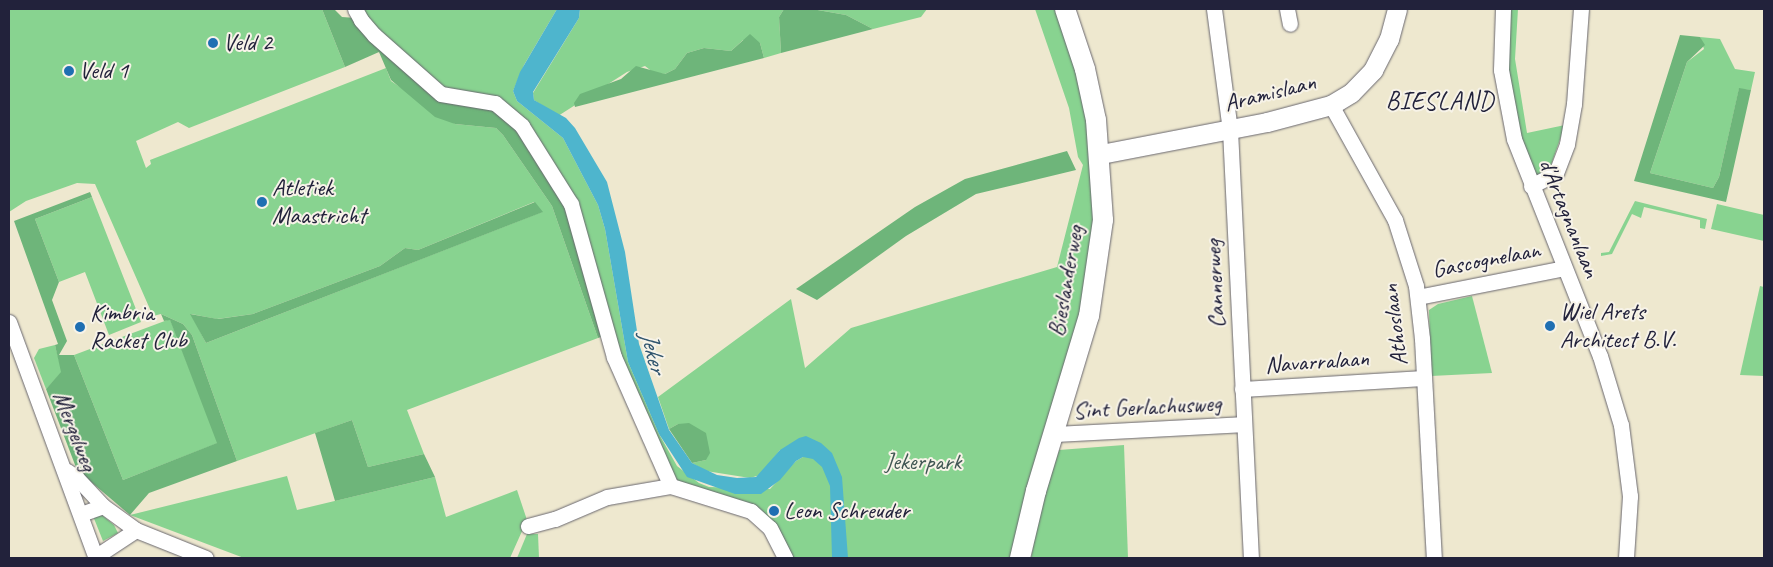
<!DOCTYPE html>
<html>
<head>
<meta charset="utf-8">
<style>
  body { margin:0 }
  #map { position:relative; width:1773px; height:567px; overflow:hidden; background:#eee8cf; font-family:Caveat,sans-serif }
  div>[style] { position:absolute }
  .green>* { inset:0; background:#88d390 }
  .forest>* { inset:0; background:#6eb57a }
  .water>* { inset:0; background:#4eb5cd }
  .roads { filter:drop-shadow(0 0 1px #69676f) drop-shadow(0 0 1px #69676f) }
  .minor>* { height:15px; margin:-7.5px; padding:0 7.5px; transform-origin:7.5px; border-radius:7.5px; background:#fff }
  .tertiary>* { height:19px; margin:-9.5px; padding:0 9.5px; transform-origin:9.5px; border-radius:9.5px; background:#fff }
  .secondary>* { height:20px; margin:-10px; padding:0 10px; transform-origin:10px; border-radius:10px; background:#fff }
  .dots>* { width:14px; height:14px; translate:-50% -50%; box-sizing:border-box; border:2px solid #f7f3e8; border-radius:50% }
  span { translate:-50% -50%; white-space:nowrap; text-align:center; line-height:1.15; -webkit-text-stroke:4px #f7f3e8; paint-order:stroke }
  .poi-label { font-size:24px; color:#22223b }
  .left { translate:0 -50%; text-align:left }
  .street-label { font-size:24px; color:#22223b }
  .park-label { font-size:24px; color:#415754 }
  .neighbourhood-label { font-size:25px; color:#22223b; letter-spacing:1px }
  .water-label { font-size:25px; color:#31556e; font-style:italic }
  .frame { position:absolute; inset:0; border:10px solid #22223b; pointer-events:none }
</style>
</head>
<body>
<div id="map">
  <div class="green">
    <i style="clip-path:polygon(evenodd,9px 9px,322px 9px,345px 67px,189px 128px,178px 122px,136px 141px,146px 168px,151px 164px,150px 160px,386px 68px,391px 81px,455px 124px,496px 128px,503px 135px,552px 206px,598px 338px,407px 410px,424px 454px,368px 467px,352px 420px,237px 461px,192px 335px,183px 324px,161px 314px,153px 316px,95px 184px,77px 183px,26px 201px,9px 212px,9px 9px,534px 202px,542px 212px,206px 343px,191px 314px,217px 319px,253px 314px,380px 266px,405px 248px,418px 250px,534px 202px)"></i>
    <i style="clip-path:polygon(360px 9px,557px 9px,524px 65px,513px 91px,517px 101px,563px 138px,598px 205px,605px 229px,628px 362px,659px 434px,677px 466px,699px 483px,709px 487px,770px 489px,796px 461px,803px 457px,780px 450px,760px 475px,750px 478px,706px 471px,692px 463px,706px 460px,678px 424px,669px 429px,658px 397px,791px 299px,805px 368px,851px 328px,1057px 267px,1083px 165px,1078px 157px,1069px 108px,1035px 9px,1059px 9px,1071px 36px,1097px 163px,1093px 269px,1013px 558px,782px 558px,757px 520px,676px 483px,621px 366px,544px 151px,452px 94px,369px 24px)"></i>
    <i style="clip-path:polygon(580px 9px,784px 9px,779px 17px,781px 53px,764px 58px,760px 43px,743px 40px,731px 51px,704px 48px,687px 53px,675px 69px,665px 74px,654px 73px,645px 66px,627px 72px,558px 116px,534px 100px,533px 93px,579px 18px)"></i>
    <i style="clip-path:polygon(812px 9px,927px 9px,921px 17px,873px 29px,846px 15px)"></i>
    <i style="clip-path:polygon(1509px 9px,1518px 9px,1515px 59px,1527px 133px,1565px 125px,1550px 168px,1537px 175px,1534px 173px,1520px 135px,1507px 59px)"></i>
    <i style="clip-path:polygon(1700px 37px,1720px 39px,1735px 69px,1755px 72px,1751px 90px,1739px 89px,1719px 177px,1713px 188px,1650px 173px,1687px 62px,1704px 49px)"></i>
    <i style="clip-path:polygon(92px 197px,141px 322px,109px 335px,85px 272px,59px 282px,35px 219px)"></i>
    <i style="clip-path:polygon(1635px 201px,1707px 219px,1705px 229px,1700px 228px,1700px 220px,1644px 207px,1641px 218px,1632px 214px,1612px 254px,1601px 256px,1601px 253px,1609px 252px)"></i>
    <i style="clip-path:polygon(1717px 204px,1764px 215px,1764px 241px,1711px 229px)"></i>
    <i style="clip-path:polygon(1760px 286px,1764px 287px,1764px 376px,1740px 375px)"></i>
    <i style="clip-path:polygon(1472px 296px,1492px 373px,1431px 376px,1429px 310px,1438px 304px)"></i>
    <i style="clip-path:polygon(170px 319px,218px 443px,123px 480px,74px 355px)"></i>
    <i style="clip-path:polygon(55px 345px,62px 372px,46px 389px,34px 358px,39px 349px)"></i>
    <i style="clip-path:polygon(1124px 445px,1128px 558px,1031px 558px,1040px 510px,1059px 450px)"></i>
    <i style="clip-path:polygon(287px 476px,297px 510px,435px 477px,446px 517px,517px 490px,527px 520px,510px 558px,244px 558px,130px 515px)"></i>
    <i style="clip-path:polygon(102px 515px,114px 525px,118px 533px,103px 541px,93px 516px)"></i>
    <i style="clip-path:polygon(527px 534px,538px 534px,539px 558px,517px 558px)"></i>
  </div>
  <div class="forest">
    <i style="clip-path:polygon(322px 9px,334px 9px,342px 17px,356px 18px,434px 93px,487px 104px,509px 116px,567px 201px,606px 335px,598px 338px,552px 206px,503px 135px,496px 128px,455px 124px,435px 117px,391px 80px,379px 52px,345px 67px)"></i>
    <i style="clip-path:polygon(784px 9px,812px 9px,846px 15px,873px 29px,781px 53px,779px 17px)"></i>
    <i style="clip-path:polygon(750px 34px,760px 43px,764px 58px,575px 107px,574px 103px,580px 94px,621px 79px,636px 66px,665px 74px,675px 69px,687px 53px,704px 48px,731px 51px)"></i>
    <i style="clip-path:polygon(1680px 35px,1700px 37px,1705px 45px,1687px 62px,1650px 173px,1713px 188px,1719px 177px,1739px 88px,1751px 90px,1726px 202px,1634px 181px)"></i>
    <i style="clip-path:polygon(1067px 151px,1076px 170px,976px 194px,906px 236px,817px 300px,796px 289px,915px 207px,965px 179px)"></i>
    <i style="clip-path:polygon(90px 192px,92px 197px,35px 219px,59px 282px,52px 300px,67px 341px,59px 355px,74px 355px,123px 480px,217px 443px,170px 320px,164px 321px,161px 314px,183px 324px,192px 335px,237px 461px,149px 493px,130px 515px,77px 470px,46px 389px,61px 372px,55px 345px,58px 344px,14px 221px)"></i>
    <i style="clip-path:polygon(535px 202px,543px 212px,206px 343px,190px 314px,218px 319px,253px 314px,380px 266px,405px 248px,418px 250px)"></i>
    <i style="clip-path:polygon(352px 420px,368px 467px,424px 454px,435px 477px,335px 501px,315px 433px)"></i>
    <i style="clip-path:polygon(689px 423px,706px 433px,710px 453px,706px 460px,692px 463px,669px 429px,678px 424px)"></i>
  </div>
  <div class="water">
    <i style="clip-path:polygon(557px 9px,580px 9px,579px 18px,533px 92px,534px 100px,566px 118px,575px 128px,607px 182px,625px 252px,639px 344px,669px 430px,692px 463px,717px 475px,737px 478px,756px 477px,780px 450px,799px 438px,806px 436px,821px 443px,832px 453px,842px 477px,848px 558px,832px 558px,830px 486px,822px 467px,813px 459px,803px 457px,796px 461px,780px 480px,761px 494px,735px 494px,687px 477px,659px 434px,628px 362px,605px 229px,598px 205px,563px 138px,517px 101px,513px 91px,520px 72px)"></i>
  </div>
  <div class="roads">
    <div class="minor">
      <i style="left:355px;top:9px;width:13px;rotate:61deg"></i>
      <i style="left:361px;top:20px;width:20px;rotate:49deg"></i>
      <i style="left:374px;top:35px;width:89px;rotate:41.4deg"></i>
      <i style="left:441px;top:94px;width:55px;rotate:9.5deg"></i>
      <i style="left:495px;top:103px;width:35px;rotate:40deg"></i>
      <i style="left:522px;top:126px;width:92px;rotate:57.9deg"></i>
      <i style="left:571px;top:204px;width:159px;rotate:74.3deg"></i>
      <i style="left:614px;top:357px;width:141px;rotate:66.2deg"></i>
      <i style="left:671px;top:486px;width:84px;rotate:17.4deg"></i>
      <i style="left:751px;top:511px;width:25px;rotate:42deg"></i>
      <i style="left:770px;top:528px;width:34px;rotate:63deg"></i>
      <i style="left:1214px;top:9px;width:122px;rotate:82.5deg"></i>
      <i style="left:1230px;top:130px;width:429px;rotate:87.2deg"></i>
      <i style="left:1287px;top:9px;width:15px;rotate:79deg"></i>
      <i style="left:1503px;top:9px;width:61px;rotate:91.9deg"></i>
      <i style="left:1501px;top:70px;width:70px;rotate:79.3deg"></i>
      <i style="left:1514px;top:139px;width:233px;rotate:68.4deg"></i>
      <i style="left:1600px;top:356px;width:72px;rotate:73.1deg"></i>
      <i style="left:1621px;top:425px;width:72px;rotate:82.8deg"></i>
      <i style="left:1630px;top:496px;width:62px;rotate:93.7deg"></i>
      <i style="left:1331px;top:105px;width:132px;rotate:60.9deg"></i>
      <i style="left:1395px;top:220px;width:69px;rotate:72.3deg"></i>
      <i style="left:1416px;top:286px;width:53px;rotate:83.5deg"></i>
      <i style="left:1422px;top:339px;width:219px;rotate:86.9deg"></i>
      <i style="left:1531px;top:186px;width:28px;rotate:-27deg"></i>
      <i style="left:1556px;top:173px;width:31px;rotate:-69deg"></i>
      <i style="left:1567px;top:144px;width:41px;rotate:-80.1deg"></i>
      <i style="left:1574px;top:104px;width:95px;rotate:-85.8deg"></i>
      <i style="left:1418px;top:297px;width:149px;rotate:-11.2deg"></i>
      <i style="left:9px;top:322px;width:252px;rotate:69.8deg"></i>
      <i style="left:1242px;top:389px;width:182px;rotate:-3.5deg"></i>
      <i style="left:1053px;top:434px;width:190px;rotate:-3deg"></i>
      <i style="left:67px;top:471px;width:11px;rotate:34deg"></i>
      <i style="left:76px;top:477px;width:40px;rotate:47deg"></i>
      <i style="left:81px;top:514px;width:23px;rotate:-20deg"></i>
      <i style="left:103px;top:506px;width:41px;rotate:36deg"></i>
      <i style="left:136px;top:530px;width:75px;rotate:21.8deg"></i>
      <i style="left:528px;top:526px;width:28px;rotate:-15deg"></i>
      <i style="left:555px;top:519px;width:56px;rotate:-22.9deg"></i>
      <i style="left:607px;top:497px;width:65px;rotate:-9.8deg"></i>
      <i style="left:95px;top:557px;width:49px;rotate:-33.4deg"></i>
    </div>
    <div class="tertiary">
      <i style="left:1101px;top:154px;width:169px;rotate:-10.9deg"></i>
      <i style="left:1267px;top:122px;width:66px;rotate:-14.9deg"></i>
      <i style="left:1331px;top:105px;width:23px;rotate:-31deg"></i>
      <i style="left:1351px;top:93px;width:32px;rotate:-46deg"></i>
      <i style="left:1373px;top:70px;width:35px;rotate:-63deg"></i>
      <i style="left:1389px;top:39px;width:31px;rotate:-75deg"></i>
    </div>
    <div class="secondary">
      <i style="left:1020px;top:558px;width:69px;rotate:-76.6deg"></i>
      <i style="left:1036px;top:491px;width:183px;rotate:-73.2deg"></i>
      <i style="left:1089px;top:316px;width:97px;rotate:-81.7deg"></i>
      <i style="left:1103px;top:220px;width:100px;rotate:-94deg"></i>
      <i style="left:1096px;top:120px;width:52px;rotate:-102.2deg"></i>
      <i style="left:1085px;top:69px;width:63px;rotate:-108.4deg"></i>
    </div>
  </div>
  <div class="dots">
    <i style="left:213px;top:43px;background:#1f6fb2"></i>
    <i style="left:69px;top:71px;background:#1f6fb2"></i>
    <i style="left:262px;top:202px;background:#1f6fb2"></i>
    <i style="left:1550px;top:326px;background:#1f6fb2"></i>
    <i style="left:80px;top:327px;background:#1f6fb2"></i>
    <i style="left:774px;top:511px;background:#1f6fb2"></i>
  </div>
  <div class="poi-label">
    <span class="left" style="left:223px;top:43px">Veld 2</span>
    <span class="left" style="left:79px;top:71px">Veld 1</span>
    <span class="left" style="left:272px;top:202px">Atletiek<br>Maastricht</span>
    <span class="left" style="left:1560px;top:326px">Wiel Arets<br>Architect B.V.</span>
    <span class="left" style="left:90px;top:327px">Kimbria<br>Racket Club</span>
    <span class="left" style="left:784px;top:511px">Leon Schreuder</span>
  </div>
  <div class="street-label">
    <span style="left:1270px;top:93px;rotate:-14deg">Aramislaan</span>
    <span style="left:1569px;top:218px;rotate:68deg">d'Artagnanlaan</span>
    <span style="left:1486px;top:260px;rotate:-11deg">Gascognelaan</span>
    <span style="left:1066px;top:281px;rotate:-80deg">Bieslanderweg</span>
    <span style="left:1215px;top:284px;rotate:-93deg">Cannerweg</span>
    <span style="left:1395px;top:325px;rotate:-97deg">Athoslaan</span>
    <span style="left:1317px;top:362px;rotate:-4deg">Navarralaan</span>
    <span style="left:1147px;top:407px;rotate:-3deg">Sint Gerlachusweg</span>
    <span style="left:75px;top:431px;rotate:69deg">Mergelweg</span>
  </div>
  <div class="park-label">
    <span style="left:923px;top:462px">Jekerpark</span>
  </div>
  <div class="neighbourhood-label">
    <span style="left:1440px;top:101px">BIESLAND</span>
  </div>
  <div class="water-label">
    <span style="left:653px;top:352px;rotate:75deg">Jeker</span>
  </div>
  <div class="frame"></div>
</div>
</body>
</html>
